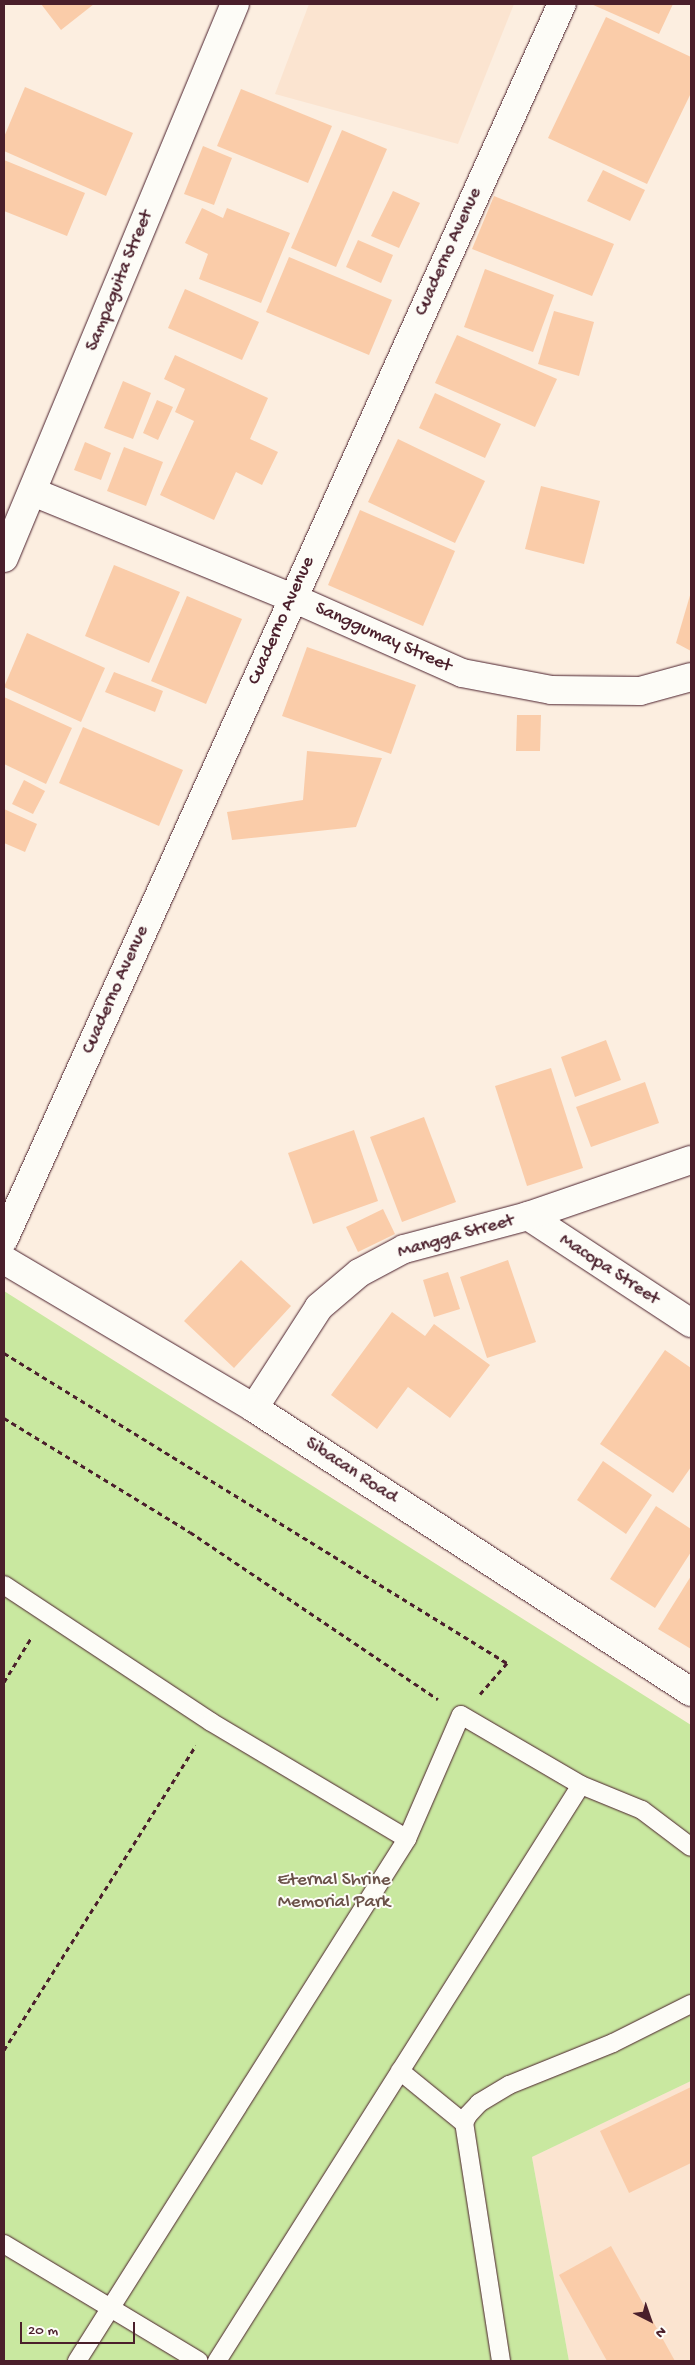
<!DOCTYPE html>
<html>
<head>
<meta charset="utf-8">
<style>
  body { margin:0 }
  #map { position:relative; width:695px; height:2365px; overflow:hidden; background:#fceee0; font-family:"Gochi Hand",sans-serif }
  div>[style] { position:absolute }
  .built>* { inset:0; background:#fbe4d0 }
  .green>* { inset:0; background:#c9e8a0 }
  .building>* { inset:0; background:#facca9 }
  .path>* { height:3px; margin-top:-1.5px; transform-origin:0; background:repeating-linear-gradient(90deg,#4a1f2b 0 5px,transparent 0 9px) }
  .roads { filter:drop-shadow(0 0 1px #4a1f2b) drop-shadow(0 0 1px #4a1f2b) }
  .lane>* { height:18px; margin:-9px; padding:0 9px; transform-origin:9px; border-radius:9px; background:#fdfcf7 }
  .street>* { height:28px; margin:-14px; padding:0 14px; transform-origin:14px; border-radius:14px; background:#fdfcf7 }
  .secondary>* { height:28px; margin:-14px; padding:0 14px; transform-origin:14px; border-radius:14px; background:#fdfcf7 }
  span { translate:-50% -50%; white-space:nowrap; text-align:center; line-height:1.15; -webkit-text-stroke:4px #fdfcf7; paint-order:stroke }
  .street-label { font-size:19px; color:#4a1f2b }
  .park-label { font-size:19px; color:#6a5148 }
  .frame { position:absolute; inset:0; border:5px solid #4a1f2b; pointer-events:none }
  .north { position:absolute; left:625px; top:2295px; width:50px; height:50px; -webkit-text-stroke:4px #fdfcf7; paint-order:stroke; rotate:139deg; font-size:14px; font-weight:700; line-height:20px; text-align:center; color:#4a1f2b }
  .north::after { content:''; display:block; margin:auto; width:18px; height:22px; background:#4a1f2b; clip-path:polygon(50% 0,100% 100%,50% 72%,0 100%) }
  .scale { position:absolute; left:20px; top:2322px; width:115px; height:22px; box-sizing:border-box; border:2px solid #4a1f2b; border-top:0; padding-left:6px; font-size:15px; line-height:18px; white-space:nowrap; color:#4a1f2b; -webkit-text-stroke:4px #fdfcf7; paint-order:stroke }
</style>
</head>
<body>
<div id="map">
  <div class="built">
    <i style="clip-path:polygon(309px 4px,514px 4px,458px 144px,275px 94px)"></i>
    <i style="clip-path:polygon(691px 2081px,691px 2361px,569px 2361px,532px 2157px)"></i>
  </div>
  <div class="green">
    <i style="clip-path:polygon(4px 1291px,691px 1725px,691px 2081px,532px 2157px,569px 2361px,4px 2361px)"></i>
  </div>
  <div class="building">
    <i style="clip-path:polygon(41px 4px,94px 4px,61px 30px)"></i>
    <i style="clip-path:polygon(591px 4px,673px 4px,659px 34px)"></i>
    <i style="clip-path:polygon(606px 17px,691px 57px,691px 93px,647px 184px,548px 138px)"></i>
    <i style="clip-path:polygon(25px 87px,133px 133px,106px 196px,4px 151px,4px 137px)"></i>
    <i style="clip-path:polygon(241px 89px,332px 126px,308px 183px,217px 146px)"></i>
    <i style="clip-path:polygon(342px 130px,387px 149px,336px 267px,291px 248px)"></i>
    <i style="clip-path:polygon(203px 146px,232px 158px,214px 205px,184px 194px)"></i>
    <i style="clip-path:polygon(4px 160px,85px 193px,67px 236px,4px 211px)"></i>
    <i style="clip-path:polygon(603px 170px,645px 190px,630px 221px,587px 201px)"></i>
    <i style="clip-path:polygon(393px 191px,420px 203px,399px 248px,371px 236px)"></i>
    <i style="clip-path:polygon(494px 196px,614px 244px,592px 296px,472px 249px)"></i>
    <i style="clip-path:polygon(202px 208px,223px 218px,227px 208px,290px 233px,261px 303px,199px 279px,208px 254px,185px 243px)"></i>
    <i style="clip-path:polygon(358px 240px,393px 255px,381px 283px,346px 267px)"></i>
    <i style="clip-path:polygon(289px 257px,392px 300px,369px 355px,266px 312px)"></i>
    <i style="clip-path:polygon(485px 269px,554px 295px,533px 352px,464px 327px)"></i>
    <i style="clip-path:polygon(185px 289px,259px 322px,242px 360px,168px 328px)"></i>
    <i style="clip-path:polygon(554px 311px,594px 322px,579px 376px,538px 364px)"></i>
    <i style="clip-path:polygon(457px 335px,557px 379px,535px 427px,435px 383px)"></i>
    <i style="clip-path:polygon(175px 355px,268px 398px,250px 439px,278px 452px,262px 485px,236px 472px,214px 520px,160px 495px,194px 421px,175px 412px,185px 389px,164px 379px)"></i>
    <i style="clip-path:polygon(123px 381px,151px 393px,133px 439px,104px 428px)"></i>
    <i style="clip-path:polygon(435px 393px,501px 424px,485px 458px,419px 428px)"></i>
    <i style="clip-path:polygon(157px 400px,173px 407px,158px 440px,143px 433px)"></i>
    <i style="clip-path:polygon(398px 439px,485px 481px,455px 543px,368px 502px)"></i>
    <i style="clip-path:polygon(85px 442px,111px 453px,101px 480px,74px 470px)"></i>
    <i style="clip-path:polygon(124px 447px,163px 462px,146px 506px,107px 491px)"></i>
    <i style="clip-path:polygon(541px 486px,600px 501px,584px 564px,525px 549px)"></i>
    <i style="clip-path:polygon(360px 510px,455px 551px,423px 626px,328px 585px)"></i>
    <i style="clip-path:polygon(114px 565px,180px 592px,149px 663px,85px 636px)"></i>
    <i style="clip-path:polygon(691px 592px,691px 651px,676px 643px)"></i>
    <i style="clip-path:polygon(187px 596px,242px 619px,206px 704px,151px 681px)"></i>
    <i style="clip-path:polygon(27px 633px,105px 668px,81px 722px,4px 687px)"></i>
    <i style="clip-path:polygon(307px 647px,416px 685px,391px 754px,282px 716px)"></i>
    <i style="clip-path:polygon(114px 672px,163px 691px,155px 712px,105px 692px)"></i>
    <i style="clip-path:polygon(4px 697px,72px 728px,46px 784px,4px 764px)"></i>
    <i style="clip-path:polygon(517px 715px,541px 715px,540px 751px,516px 751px)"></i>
    <i style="clip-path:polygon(83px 727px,183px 770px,159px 826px,59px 783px)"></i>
    <i style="clip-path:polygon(307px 751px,382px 758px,356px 827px,232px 840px,227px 812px,303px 800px)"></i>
    <i style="clip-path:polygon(24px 780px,45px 791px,33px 814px,12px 804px)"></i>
    <i style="clip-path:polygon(4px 809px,37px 824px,25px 852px,4px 843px)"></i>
    <i style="clip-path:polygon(606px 1040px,621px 1080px,575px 1097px,561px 1057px)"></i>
    <i style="clip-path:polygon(551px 1068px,583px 1168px,527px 1186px,495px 1086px)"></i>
    <i style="clip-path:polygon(645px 1082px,659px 1123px,591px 1147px,576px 1107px)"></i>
    <i style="clip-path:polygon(424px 1117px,456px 1202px,402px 1222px,370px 1137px)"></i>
    <i style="clip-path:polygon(354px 1130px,378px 1201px,313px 1224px,288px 1153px)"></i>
    <i style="clip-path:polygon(383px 1209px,395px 1234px,358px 1252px,346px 1227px)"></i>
    <i style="clip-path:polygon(241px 1260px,291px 1306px,234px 1368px,184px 1321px)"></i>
    <i style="clip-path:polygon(508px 1260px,536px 1342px,487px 1358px,460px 1277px)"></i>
    <i style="clip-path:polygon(448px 1272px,460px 1309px,434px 1317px,423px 1280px)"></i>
    <i style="clip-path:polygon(392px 1312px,425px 1336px,434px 1324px,490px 1365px,450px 1418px,408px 1387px,377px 1429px,331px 1395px)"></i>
    <i style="clip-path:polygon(665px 1350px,691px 1368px,691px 1467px,673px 1493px,600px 1444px)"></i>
    <i style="clip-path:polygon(603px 1461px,652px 1495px,626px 1534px,577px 1500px)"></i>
    <i style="clip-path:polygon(656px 1506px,691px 1529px,691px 1552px,655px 1608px,610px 1579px)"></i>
    <i style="clip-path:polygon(691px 1576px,691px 1649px,658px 1629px)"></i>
    <i style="clip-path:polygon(691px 2087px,691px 2163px,629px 2193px,600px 2131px)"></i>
    <i style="clip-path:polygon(611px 2246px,675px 2361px,607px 2361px,559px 2275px)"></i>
  </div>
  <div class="path">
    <i style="left:4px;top:1353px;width:591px;rotate:31.65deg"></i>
    <i style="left:507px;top:1663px;width:41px;rotate:131.1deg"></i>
    <i style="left:4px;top:1418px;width:218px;rotate:31.5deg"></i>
    <i style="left:190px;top:1532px;width:299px;rotate:34deg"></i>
    <i style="left:4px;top:1682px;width:52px;rotate:-58.5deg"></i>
    <i style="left:4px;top:2050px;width:360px;rotate:-57.8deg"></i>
  </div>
  <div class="roads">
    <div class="lane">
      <i style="left:4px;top:1585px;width:248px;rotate:33.5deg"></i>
      <i style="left:211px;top:1722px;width:228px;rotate:30.8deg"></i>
      <i style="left:400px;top:2071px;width:82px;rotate:39.1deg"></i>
      <i style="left:4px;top:2244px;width:227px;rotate:31deg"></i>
      <i style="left:77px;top:2361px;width:618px;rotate:-57.7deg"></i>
      <i style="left:407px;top:1839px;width:135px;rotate:-66.5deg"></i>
      <i style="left:461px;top:1715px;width:139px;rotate:30.3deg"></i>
      <i style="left:581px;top:1785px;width:66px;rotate:22.3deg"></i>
      <i style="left:642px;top:1810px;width:61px;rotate:37.1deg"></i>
      <i style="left:217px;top:2361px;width:681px;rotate:-57.71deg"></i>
      <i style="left:501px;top:2361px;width:241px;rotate:-98.8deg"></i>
      <i style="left:464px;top:2123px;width:9px;rotate:-63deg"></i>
      <i style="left:468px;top:2115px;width:16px;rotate:-47deg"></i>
      <i style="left:479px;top:2103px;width:35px;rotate:-31deg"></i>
      <i style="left:509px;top:2085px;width:112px;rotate:-22deg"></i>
      <i style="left:613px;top:2043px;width:87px;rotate:-26.6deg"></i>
    </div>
    <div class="street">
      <i style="left:33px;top:492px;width:281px;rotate:22.2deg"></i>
      <i style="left:293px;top:598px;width:185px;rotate:23.9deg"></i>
      <i style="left:462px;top:673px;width:91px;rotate:10.8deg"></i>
      <i style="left:551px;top:690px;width:89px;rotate:0.6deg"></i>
      <i style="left:640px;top:691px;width:53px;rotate:-15.4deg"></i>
      <i style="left:4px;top:558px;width:600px;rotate:-67.37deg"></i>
      <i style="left:528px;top:1216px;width:195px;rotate:33.3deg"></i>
      <i style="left:254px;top:1408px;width:120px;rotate:-57.2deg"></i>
      <i style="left:319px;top:1307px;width:52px;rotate:-40.4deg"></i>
      <i style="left:359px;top:1273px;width:51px;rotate:-28.1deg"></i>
      <i style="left:404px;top:1249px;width:128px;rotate:-14.9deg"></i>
      <i style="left:528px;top:1216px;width:172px;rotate:-19deg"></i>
    </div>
    <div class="secondary">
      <i style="left:4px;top:1239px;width:1355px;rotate:-65.69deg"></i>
      <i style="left:4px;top:1260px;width:291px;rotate:30.6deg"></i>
      <i style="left:254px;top:1408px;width:521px;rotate:33.02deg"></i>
    </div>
  </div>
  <div class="street-label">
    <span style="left:449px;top:252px;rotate:-66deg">Cuaderno Avenue</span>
    <span style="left:120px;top:281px;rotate:-68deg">Sampaguita Street</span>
    <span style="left:282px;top:621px;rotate:-66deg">Cuaderno Avenue</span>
    <span style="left:383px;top:638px;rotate:24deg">Sanggumay Street</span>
    <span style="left:116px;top:990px;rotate:-66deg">Cuaderno Avenue</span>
    <span style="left:456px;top:1237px;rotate:-16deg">Mangga Street</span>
    <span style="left:609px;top:1270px;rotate:33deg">Macopa Street</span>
    <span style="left:351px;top:1471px;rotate:33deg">Sibacan Road</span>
  </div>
  <div class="park-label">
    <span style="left:334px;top:1892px">Eternal Shrine<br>Memorial Park</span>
  </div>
  <div class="frame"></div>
  <div class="north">N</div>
  <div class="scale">20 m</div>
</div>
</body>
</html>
